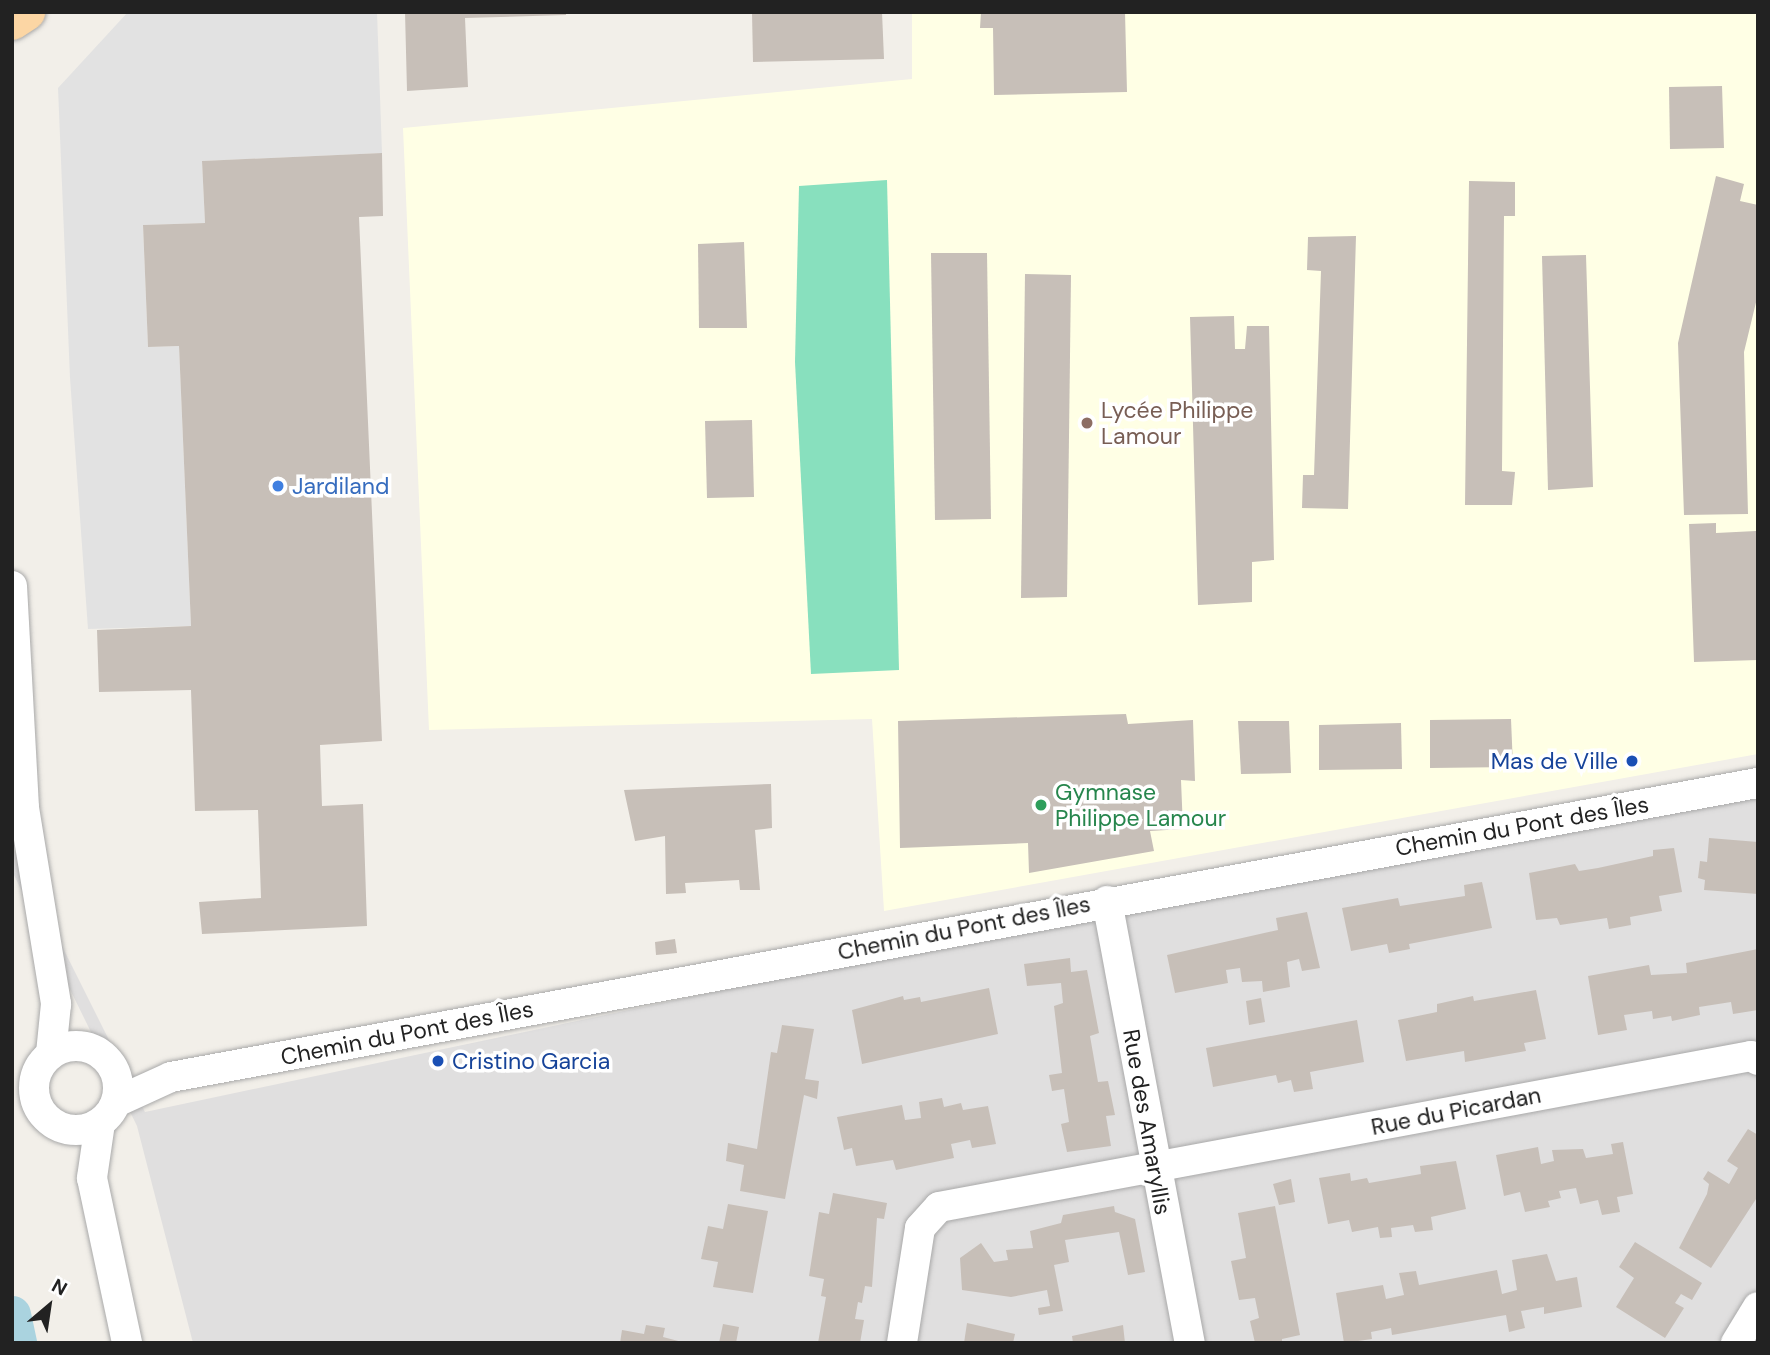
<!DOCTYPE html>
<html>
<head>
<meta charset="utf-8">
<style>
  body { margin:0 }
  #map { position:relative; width:1770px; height:1355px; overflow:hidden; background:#f2efe9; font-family:"DM Sans",sans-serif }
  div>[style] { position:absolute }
  .residential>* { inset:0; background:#e0dfdf }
  .education>* { inset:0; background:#ffffe5 }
  .pitch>* { inset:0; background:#88e0be }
  .parking>* { inset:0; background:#e2e2e2 }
  .canal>* { height:37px; margin:-18.5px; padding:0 18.5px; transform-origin:18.5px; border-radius:18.5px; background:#aad3df }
  .building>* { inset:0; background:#c7bfb8 }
  .roads { filter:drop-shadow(0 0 2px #a9a9a9) drop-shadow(0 0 2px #a9a9a9) }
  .street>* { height:30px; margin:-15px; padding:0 15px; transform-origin:15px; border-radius:15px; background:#fff }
  .street>.ring { margin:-15px; padding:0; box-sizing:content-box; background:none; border:30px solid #fff; border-radius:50% }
  .primary>* { height:38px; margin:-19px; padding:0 19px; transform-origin:19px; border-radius:19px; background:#fcd6a4 }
  .dots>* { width:19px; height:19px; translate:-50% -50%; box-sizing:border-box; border:4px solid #fff; border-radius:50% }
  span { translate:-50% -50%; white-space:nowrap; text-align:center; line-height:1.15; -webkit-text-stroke:7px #fff; paint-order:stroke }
  .education-label { font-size:23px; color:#785e54 }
  .left { translate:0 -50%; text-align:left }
  .shop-label { font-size:23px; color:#366cbe }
  .transit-label { font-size:23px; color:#164399 }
  .right { translate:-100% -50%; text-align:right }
  .leisure-label { font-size:23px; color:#27864d }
  .street-label { font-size:23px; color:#222 }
  .frame { position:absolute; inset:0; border:14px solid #222; pointer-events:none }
  .north { position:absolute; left:14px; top:1271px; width:70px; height:70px; -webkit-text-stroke:5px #fff; paint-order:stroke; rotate:29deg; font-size:19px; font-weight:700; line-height:28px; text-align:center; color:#222 }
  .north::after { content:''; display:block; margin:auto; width:24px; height:32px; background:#222; clip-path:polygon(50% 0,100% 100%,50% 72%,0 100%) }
</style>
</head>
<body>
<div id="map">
  <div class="residential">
    <i style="clip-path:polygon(1758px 772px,1758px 1343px,193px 1343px,137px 1126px,12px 871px,12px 846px,145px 1112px)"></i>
  </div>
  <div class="education">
    <i style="clip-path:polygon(912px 12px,1758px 12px,1758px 754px,884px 911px,872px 719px,429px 730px,403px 128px,912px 79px)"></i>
  </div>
  <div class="pitch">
    <i style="clip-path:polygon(887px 180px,899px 670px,811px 674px,795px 362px,799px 186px)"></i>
  </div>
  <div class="parking">
    <i style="clip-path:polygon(128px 12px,377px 12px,382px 153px,202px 161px,205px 223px,143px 225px,148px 347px,179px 346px,191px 626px,88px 629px,70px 378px,58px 88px)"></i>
  </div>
  <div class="canal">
    <i style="left:12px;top:1314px;width:30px;rotate:78deg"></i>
  </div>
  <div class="building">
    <i style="clip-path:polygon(405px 12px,566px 12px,566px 15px,465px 18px,468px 87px,407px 91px)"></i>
    <i style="clip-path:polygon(752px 12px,882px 12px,884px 59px,753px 62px)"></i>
    <i style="clip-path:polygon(981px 12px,1125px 12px,1127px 92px,994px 95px,993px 28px,980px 28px)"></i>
    <i style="clip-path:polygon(1722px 86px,1724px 148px,1670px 149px,1669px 87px)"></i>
    <i style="clip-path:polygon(382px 153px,383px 216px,359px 217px,382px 741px,320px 745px,322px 806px,363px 804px,367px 926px,202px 934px,199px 902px,261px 898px,258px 810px,195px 811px,191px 690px,99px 692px,97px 630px,191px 626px,179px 346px,148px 347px,143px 225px,205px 223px,202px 161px)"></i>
    <i style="clip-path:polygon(1716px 176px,1744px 184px,1740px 201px,1758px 205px,1758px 294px,1744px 352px,1748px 514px,1684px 515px,1678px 343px)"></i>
    <i style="clip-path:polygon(1469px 181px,1515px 182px,1515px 216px,1504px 216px,1502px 471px,1515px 472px,1512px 505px,1465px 505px)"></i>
    <i style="clip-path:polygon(1356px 236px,1348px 509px,1302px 508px,1303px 475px,1314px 475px,1321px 271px,1307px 270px,1308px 237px)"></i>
    <i style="clip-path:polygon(744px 242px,747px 328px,699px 328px,698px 244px)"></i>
    <i style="clip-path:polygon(931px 253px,987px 253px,991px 519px,935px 520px)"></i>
    <i style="clip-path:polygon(1586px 255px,1593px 487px,1548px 490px,1542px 256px)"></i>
    <i style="clip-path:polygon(1025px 274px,1071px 275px,1067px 597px,1021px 598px)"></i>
    <i style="clip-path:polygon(1234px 316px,1235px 349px,1245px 349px,1247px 326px,1269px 326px,1274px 560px,1252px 562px,1252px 602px,1198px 605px,1190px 317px)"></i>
    <i style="clip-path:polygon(752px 420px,754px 497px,707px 498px,705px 421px)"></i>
    <i style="clip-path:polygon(1716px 523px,1716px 533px,1756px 531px,1758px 660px,1694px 662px,1689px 524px)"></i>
    <i style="clip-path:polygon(1126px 714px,1128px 724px,1193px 720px,1195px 781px,1181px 780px,1183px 829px,1150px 831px,1154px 851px,1029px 873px,1028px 843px,900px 848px,898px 721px)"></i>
    <i style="clip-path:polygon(1511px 719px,1513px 767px,1430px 768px,1430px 720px)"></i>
    <i style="clip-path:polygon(1238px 721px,1289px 721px,1291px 773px,1241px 774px)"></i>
    <i style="clip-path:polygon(1401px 723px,1402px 769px,1319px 770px,1319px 725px)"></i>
    <i style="clip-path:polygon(771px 784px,772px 828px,755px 830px,760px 890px,740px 890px,739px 880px,685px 883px,686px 893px,666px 894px,665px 836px,635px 841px,624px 790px)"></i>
    <i style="clip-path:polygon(1709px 838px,1758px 842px,1758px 894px,1704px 890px,1705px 880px,1698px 878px,1700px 861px,1707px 862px)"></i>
    <i style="clip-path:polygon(1674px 848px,1682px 892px,1659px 896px,1662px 911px,1630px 917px,1631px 925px,1609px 929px,1607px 918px,1560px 925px,1557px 918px,1536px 920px,1529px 873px,1575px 864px,1579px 871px,1598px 868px,1653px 856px,1653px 850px)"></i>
    <i style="clip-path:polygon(1482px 882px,1492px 928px,1409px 944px,1410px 949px,1389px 953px,1387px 944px,1351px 951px,1342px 908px,1398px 898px,1400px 906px,1465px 896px,1464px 885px)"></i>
    <i style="clip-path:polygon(1307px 912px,1320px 968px,1302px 971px,1299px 959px,1287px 962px,1290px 987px,1263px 992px,1262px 981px,1242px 982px,1240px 968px,1226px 970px,1228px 983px,1175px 993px,1167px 955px,1278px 930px,1276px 918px)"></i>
    <i style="clip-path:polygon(675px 939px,677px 953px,656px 955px,655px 942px)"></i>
    <i style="clip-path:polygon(1758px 949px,1758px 1010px,1733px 1014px,1731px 1002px,1699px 1007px,1700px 1015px,1672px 1021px,1671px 1016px,1653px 1019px,1652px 1011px,1624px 1015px,1627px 1030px,1598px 1035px,1588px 976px,1649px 965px,1651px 975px,1687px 973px,1686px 963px)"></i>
    <i style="clip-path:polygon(1070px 958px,1071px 972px,1087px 970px,1099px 1033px,1090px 1036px,1098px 1082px,1108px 1081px,1115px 1115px,1106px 1116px,1111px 1146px,1067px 1152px,1061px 1124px,1069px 1122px,1064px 1089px,1052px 1091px,1049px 1075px,1062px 1073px,1054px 1006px,1063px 1003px,1061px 983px,1027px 986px,1024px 964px)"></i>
    <i style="clip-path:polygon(989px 988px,998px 1034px,862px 1064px,852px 1010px,903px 996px,904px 1000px,920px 997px,921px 1002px)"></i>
    <i style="clip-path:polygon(1536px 990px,1546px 1039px,1524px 1043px,1526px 1051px,1465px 1062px,1464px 1051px,1406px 1061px,1398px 1020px,1437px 1012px,1437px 1004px,1473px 996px,1474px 1001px)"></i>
    <i style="clip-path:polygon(1261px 998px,1265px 1022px,1249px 1025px,1246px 1001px)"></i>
    <i style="clip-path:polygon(1357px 1020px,1364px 1062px,1310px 1072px,1313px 1089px,1294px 1092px,1291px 1080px,1278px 1083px,1276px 1075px,1213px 1087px,1206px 1048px)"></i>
    <i style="clip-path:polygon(782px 1025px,814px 1029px,805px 1079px,819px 1081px,817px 1099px,804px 1095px,785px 1199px,740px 1191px,744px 1165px,726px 1161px,728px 1143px,757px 1149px,771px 1052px,777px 1053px)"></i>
    <i style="clip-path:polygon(942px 1098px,944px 1107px,961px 1103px,963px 1110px,988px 1106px,996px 1144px,972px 1148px,970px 1140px,951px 1144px,954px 1158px,896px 1170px,893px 1160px,856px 1166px,852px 1148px,844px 1150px,837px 1117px,902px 1105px,905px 1120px,921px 1118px,919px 1102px)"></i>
    <i style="clip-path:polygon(1748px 1129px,1758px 1135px,1758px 1196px,1711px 1268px,1679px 1248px,1707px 1194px,1709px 1184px,1703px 1179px,1708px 1171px,1729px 1184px,1738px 1168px,1727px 1161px)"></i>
    <i style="clip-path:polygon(1623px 1142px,1633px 1194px,1617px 1197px,1620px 1212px,1602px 1215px,1598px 1200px,1580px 1204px,1576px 1188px,1559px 1191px,1561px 1198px,1548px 1201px,1550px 1207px,1525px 1212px,1520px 1192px,1504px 1196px,1496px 1155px,1538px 1147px,1541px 1164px,1554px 1161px,1552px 1150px,1583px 1149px,1586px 1158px,1613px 1154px,1611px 1144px)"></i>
    <i style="clip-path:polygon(1456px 1161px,1466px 1209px,1431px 1217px,1433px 1230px,1415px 1232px,1413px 1225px,1391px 1228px,1392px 1237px,1380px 1238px,1378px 1227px,1352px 1232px,1349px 1220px,1328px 1224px,1319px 1178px,1350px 1173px,1351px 1181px,1367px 1178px,1369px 1183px,1421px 1174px,1420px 1166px)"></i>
    <i style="clip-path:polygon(1291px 1179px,1295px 1202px,1279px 1205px,1273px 1184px)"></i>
    <i style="clip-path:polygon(833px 1193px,887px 1203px,884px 1219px,877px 1218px,872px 1287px,865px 1286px,862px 1303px,858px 1302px,855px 1319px,864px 1320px,860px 1343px,818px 1343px,826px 1297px,821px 1296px,824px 1279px,809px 1276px,819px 1212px,829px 1214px)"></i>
    <i style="clip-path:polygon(728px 1204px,768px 1211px,753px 1293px,713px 1287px,718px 1262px,701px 1259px,708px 1226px,723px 1229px)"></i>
    <i style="clip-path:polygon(1114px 1206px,1115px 1212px,1135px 1219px,1145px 1272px,1128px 1275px,1119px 1232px,1065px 1240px,1069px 1262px,1054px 1265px,1063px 1311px,1039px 1315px,1038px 1308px,1050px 1306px,1047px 1290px,1011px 1297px,962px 1290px,960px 1258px,981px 1243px,994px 1262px,1008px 1260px,1006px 1250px,1033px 1248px,1030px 1231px,1061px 1223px,1063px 1215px)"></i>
    <i style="clip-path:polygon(1275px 1206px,1300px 1335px,1282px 1339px,1282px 1343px,1255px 1343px,1250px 1321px,1259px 1318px,1255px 1298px,1239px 1300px,1231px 1261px,1246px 1258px,1238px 1213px)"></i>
    <i style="clip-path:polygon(1635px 1242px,1702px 1283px,1692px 1300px,1681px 1294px,1675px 1303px,1684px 1308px,1665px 1338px,1616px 1307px,1634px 1278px,1619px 1267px)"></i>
    <i style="clip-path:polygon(1547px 1254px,1556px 1281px,1577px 1277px,1582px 1307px,1544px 1314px,1544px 1307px,1521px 1311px,1525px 1328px,1509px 1332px,1506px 1315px,1392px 1335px,1391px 1328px,1371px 1332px,1372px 1339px,1344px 1343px,1336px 1293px,1383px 1285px,1386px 1299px,1404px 1295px,1399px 1273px,1416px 1271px,1419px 1285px,1497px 1270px,1502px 1294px,1517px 1290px,1512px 1260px)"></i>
    <i style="clip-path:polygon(967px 1323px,1015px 1334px,1013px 1343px,964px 1343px)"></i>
    <i style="clip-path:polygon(723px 1324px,739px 1327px,736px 1343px,719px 1343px)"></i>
    <i style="clip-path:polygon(646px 1325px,665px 1328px,663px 1337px,686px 1343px,620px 1343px,622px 1330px,644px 1334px)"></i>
    <i style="clip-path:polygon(1123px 1325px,1125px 1343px,1073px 1343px,1072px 1336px)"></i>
  </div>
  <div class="roads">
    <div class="street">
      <i style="left:12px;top:586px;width:222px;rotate:86.9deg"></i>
      <i style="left:24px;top:808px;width:199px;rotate:80.7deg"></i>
      <i style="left:56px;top:1004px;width:49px;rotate:95.8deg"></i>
      <i style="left:1107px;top:901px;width:450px;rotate:79.4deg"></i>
      <i class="ring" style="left:34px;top:1046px;width:54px;height:54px"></i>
      <i style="left:116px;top:1102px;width:60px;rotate:-24.4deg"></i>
      <i style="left:171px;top:1077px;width:1614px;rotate:-10.5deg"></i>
      <i style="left:100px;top:1123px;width:56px;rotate:98.3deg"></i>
      <i style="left:92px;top:1178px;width:169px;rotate:78deg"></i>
      <i style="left:902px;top:1343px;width:116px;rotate:-81.1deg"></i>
      <i style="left:920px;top:1228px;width:28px;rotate:-48deg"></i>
      <i style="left:939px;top:1207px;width:826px;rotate:-10.53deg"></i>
      <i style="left:1751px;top:1056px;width:8px;rotate:30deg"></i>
      <i style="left:1736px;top:1343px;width:42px;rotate:-58.6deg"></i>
    </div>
    <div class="primary">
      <i style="left:12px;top:21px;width:17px;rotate:-33deg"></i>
    </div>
  </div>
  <div class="dots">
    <i style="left:1087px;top:423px;background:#8d6e63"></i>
    <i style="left:278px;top:486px;background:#3f7fe0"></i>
    <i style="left:1632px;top:761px;background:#1a4fb4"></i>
    <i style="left:1041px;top:805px;background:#2e9e5b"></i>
    <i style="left:438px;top:1061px;background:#1a4fb4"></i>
  </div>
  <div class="education-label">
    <span class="left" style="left:1101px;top:423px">Lycée Philippe<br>Lamour</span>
  </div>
  <div class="shop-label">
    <span class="left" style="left:292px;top:486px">Jardiland</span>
  </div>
  <div class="transit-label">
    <span class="right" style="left:1618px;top:761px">Mas de Ville</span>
    <span class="left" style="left:452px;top:1061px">Cristino Garcia</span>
  </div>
  <div class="leisure-label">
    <span class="left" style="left:1055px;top:805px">Gymnase<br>Philippe Lamour</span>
  </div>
  <div class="street-label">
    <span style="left:1522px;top:826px;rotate:-10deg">Chemin du Pont des Îles</span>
    <span style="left:964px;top:928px;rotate:-11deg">Chemin du Pont des Îles</span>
    <span style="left:407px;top:1033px;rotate:-11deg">Chemin du Pont des Îles</span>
    <span style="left:1456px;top:1111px;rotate:-11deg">Rue du Picardan</span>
    <span style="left:1147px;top:1122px;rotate:80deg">Rue des Amaryllis</span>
  </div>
  <div class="frame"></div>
  <div class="north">N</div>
</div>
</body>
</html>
